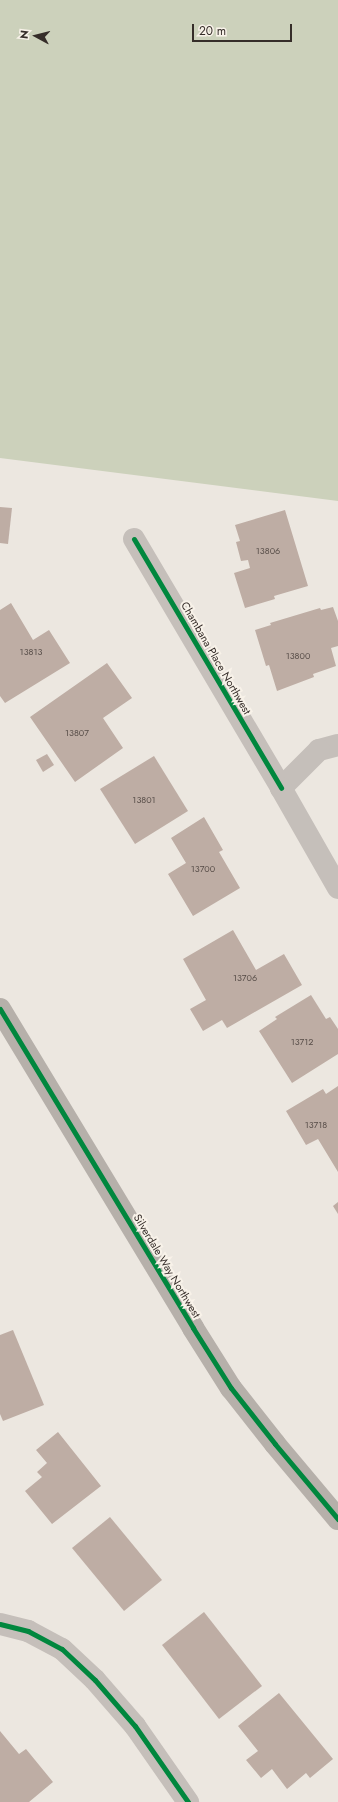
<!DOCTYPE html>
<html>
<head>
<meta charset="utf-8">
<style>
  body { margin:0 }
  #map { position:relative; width:338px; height:1802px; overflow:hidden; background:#ece7e0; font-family:Jost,sans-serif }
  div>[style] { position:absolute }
  .green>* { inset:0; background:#ccd1bb }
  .building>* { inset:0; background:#beada4 }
  .street>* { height:22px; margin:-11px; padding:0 11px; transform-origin:11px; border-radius:11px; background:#c5bfba }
  .secondary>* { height:22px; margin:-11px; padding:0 11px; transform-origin:11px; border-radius:11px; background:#b6b0aa }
  .cycleway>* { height:5px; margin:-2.5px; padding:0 2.5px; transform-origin:2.5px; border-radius:2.5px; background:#00873e }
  span { translate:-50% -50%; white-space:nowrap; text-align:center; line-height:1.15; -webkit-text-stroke:4px #f8f2e9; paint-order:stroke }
  .number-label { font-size:9px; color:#574d48 }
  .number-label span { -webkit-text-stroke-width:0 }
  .street-label { font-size:11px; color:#352d29 }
  .north { position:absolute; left:16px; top:16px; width:40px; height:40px; -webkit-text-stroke:3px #f8f2e9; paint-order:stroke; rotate:277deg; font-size:11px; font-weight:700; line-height:16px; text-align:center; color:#352d29 }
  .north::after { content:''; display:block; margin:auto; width:14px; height:18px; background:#352d29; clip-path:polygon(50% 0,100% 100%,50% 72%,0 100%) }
  .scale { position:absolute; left:192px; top:24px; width:100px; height:18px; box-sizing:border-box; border:2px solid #352d29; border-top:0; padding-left:5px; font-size:12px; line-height:14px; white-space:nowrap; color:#352d29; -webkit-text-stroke:3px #f8f2e9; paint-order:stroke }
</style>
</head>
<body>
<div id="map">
  <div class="green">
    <i style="clip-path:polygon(0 0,338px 0,338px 501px,0 458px)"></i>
  </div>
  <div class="building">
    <i style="clip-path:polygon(0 507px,12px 508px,8px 544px,0 543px)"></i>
    <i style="clip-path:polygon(285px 510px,308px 586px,274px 596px,275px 599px,245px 608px,234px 573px,250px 568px,248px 560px,241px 561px,236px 542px,240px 541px,235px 525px)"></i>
    <i style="clip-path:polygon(11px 603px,33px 640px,49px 630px,70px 663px,5px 703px,0 696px,0 610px)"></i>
    <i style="clip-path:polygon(333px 607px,338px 621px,338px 646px,331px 648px,336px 666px,313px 674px,314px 677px,277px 691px,269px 665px,266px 666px,255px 630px,271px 625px,270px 623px,320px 608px,321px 610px)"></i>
    <i style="clip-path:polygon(107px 663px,132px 698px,103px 718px,123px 748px,75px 782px,30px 717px)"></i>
    <i style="clip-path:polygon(47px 754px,54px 765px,43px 772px,36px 760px)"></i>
    <i style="clip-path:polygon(154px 756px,188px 811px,135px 844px,100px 789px)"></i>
    <i style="clip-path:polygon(204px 817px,223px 850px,219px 852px,240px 888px,193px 916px,168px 874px,186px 863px,171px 838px)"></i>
    <i style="clip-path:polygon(233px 930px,256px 970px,284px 954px,302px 985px,227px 1028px,222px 1020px,203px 1031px,190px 1009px,206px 1000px,183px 959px)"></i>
    <i style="clip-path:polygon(311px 995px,326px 1019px,330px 1017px,338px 1029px,338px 1054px,292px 1083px,259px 1031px,277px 1019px,275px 1017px)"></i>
    <i style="clip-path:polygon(338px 1086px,338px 1172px,318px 1139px,306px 1145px,286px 1111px,323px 1089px,326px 1094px)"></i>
    <i style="clip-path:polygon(338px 1202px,338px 1214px,333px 1206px)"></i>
    <i style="clip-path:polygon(13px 1330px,44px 1405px,3px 1421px,0 1414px,0 1335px)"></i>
    <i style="clip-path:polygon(58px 1432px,101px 1486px,52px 1524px,25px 1491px,42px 1477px,37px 1472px,47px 1463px,36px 1450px)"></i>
    <i style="clip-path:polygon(110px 1517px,162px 1580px,124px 1611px,72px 1548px)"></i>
    <i style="clip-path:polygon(204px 1612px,262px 1686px,219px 1719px,162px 1645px)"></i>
    <i style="clip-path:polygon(279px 1693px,333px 1759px,310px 1778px,306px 1773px,287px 1789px,272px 1769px,261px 1778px,246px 1760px,258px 1751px,238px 1726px)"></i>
    <i style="clip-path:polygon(0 1731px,19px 1754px,26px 1749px,53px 1782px,29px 1802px,0 1802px)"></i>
  </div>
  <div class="street">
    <i style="left:134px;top:539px;width:289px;rotate:59.4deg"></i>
    <i style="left:338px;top:745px;width:20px;rotate:165deg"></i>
    <i style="left:319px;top:750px;width:54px;rotate:135deg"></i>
    <i style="left:281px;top:788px;width:115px;rotate:60.3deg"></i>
    <i style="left:0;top:1624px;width:29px;rotate:14deg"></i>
    <i style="left:28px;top:1631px;width:38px;rotate:28deg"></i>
    <i style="left:62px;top:1649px;width:45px;rotate:43.2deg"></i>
    <i style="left:95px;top:1680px;width:61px;rotate:49deg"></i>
    <i style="left:135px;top:1726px;width:93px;rotate:55.1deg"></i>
  </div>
  <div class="secondary">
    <i style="left:0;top:1009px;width:373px;rotate:58.8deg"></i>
    <i style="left:193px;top:1328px;width:71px;rotate:57.7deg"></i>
    <i style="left:231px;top:1388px;width:71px;rotate:51.8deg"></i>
    <i style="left:275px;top:1444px;width:98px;rotate:50deg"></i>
  </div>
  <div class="cycleway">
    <i style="left:134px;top:539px;width:289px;rotate:59.4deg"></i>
    <i style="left:0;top:1009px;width:373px;rotate:58.8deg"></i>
    <i style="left:193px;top:1328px;width:71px;rotate:57.7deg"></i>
    <i style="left:231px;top:1388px;width:71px;rotate:51.8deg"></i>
    <i style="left:275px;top:1444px;width:98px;rotate:50deg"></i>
    <i style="left:0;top:1624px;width:29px;rotate:14deg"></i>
    <i style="left:28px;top:1631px;width:38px;rotate:28deg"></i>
    <i style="left:62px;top:1649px;width:45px;rotate:43.2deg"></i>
    <i style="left:95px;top:1680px;width:61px;rotate:49deg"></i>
    <i style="left:135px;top:1726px;width:93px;rotate:55.1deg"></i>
  </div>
  <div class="number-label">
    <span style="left:268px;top:551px">13806</span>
    <span style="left:31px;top:652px">13813</span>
    <span style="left:298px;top:656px">13800</span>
    <span style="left:77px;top:733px">13807</span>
    <span style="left:144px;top:800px">13801</span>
    <span style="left:203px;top:869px">13700</span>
    <span style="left:245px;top:978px">13706</span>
    <span style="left:302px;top:1042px">13712</span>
    <span style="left:316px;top:1125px">13718</span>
  </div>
  <div class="street-label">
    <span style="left:216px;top:658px;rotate:60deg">Chambana Place Northwest</span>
    <span style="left:167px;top:1266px;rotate:59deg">Silverdale Way Northwest</span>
  </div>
  <div class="north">N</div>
  <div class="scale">20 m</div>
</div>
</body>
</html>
